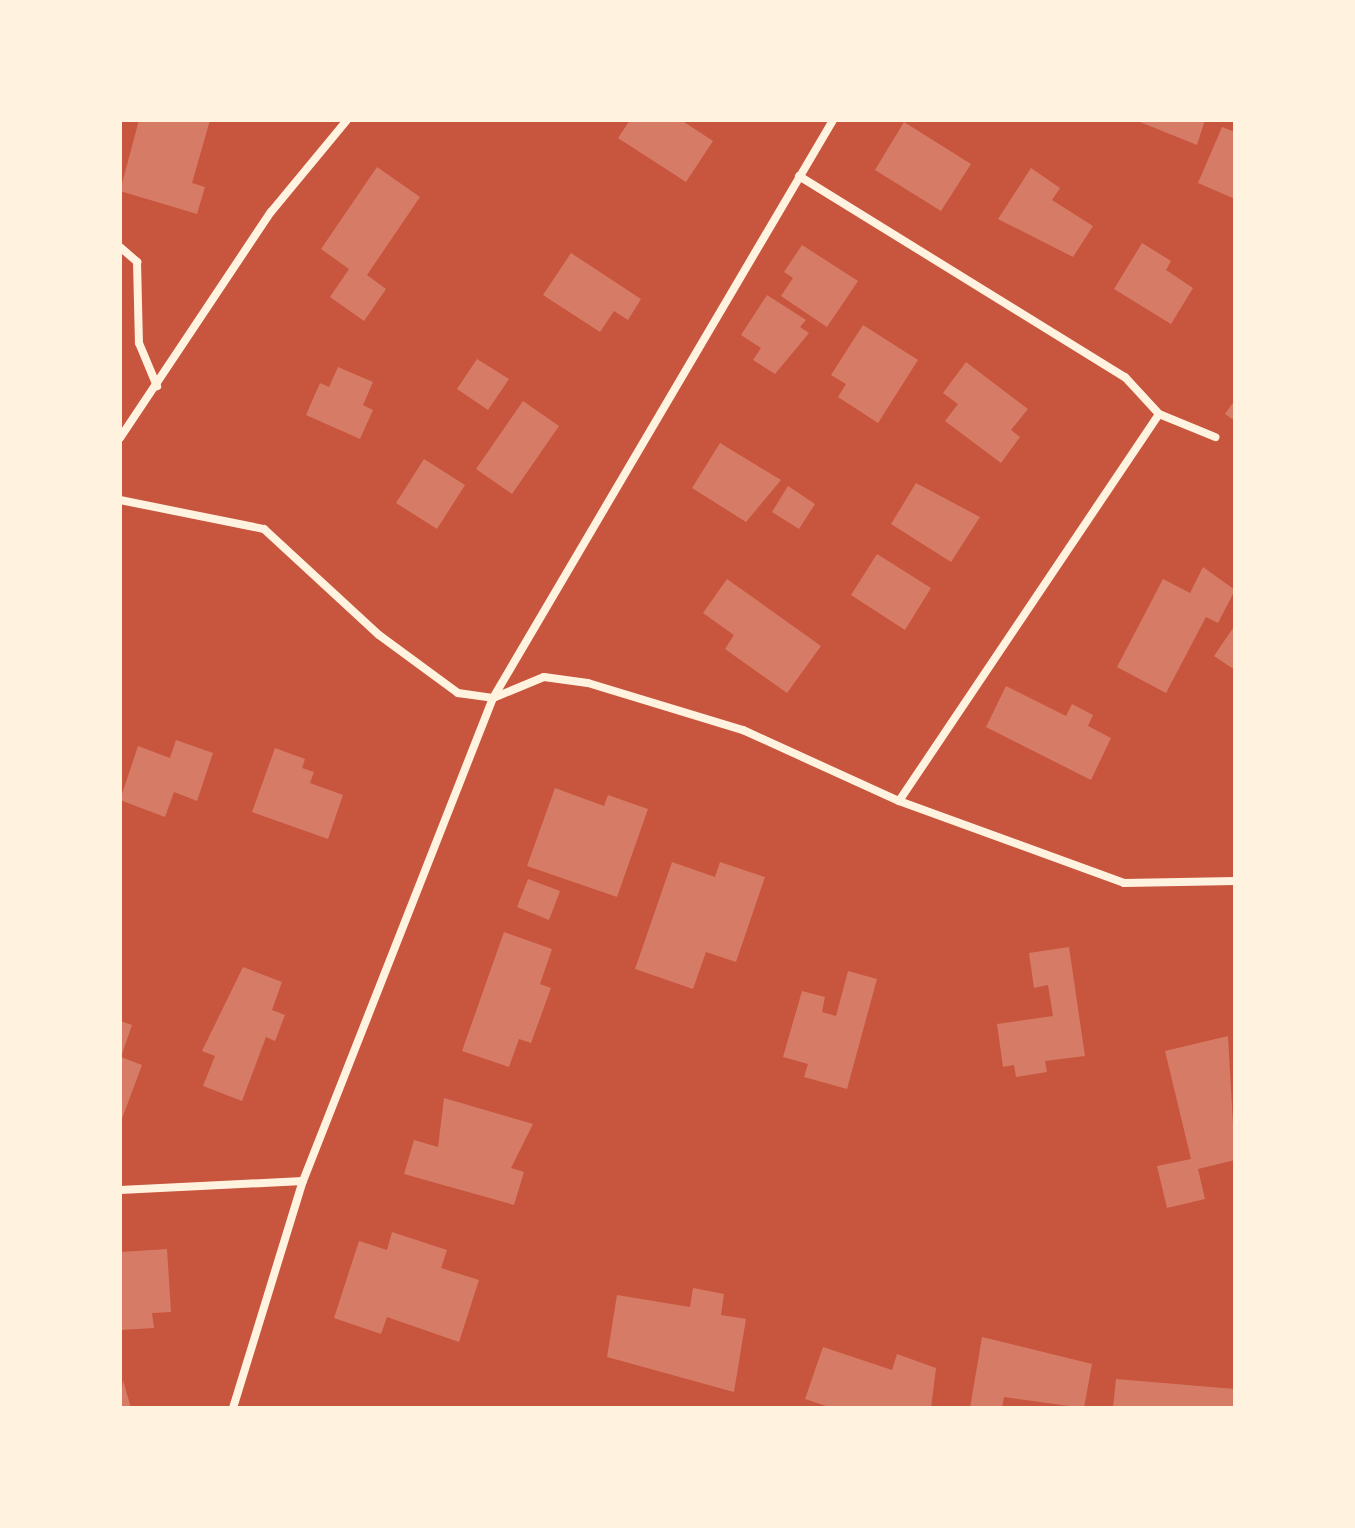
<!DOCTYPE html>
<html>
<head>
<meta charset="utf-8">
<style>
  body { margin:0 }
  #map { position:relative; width:1355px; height:1528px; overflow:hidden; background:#c8553d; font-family:"Public Sans",sans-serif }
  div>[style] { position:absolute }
  .building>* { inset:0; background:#d67c66 }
  .minor>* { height:8px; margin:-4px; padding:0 4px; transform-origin:4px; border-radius:4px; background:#fff3e0 }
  span { translate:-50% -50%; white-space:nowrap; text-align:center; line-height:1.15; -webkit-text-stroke:6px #fff3e0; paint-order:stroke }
  .frame { position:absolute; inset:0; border:122px solid #fff3e0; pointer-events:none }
</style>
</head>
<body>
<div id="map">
  <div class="building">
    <i style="clip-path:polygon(139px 120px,210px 120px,192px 183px,205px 187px,197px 214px,120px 191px)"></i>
    <i style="clip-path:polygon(630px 120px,681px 120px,713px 141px,686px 182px,618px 138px)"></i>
    <i style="clip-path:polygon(1135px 120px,1205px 120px,1197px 145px)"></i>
    <i style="clip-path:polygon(904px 122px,971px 164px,941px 211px,875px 170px)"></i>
    <i style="clip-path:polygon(1222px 127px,1235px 132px,1235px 199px,1198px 183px)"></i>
    <i style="clip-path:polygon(377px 167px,420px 197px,367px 275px,386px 289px,364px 321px,330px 297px,349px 269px,321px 249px)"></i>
    <i style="clip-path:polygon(1031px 168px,1060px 188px,1052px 200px,1093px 226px,1073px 257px,998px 219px)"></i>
    <i style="clip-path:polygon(1142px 243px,1171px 261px,1166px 270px,1193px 288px,1171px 324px,1114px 289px)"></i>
    <i style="clip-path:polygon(802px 245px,858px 281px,827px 327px,781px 296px,793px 278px,784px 272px)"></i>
    <i style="clip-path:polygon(571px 253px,641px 299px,628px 320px,614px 311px,600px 332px,543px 295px)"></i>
    <i style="clip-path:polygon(767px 295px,806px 320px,800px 327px,809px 333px,775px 374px,753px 360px,761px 348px,741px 335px)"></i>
    <i style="clip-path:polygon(863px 325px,918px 360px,878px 423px,838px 397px,846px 384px,831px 375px)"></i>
    <i style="clip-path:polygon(477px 359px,509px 379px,488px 410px,457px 389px)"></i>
    <i style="clip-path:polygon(966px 362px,1028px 409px,1011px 430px,1020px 437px,1001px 463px,945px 421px,958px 404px,943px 393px)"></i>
    <i style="clip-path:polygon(338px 367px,373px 382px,363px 405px,373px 410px,360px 439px,306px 415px,320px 383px,329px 387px)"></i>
    <i style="clip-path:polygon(1235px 400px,1235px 421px,1225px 414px)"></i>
    <i style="clip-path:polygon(523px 401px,559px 426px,512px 494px,476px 469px)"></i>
    <i style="clip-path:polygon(720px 443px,781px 480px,746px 522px,692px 488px)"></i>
    <i style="clip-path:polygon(424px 459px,465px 485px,437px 529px,396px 503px)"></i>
    <i style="clip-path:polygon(916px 483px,980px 517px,951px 562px,891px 524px)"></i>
    <i style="clip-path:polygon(788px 486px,815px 504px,799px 529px,772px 512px)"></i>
    <i style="clip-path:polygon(877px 554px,931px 588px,905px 630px,851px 595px)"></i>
    <i style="clip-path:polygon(1203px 567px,1235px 590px,1218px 623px,1206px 617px,1166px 693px,1117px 667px,1163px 579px,1190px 593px)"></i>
    <i style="clip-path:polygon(727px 579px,821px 646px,787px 693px,725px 649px,734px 635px,703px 613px)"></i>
    <i style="clip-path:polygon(1235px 625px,1235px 670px,1214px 656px)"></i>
    <i style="clip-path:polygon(1006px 686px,1066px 716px,1072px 704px,1093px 715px,1088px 726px,1111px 738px,1091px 780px,986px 727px)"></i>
    <i style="clip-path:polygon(176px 740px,213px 753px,197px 801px,174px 792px,165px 817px,120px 800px,138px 746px,170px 758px)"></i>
    <i style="clip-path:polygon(275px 748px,305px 759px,302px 768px,314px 772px,310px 783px,343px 795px,328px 839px,252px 812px)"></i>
    <i style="clip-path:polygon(555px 788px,604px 806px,608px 795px,648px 809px,617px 897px,527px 866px)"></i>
    <i style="clip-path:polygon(672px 862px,715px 877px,720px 862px,765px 877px,736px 962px,706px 952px,693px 989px,635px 969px)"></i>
    <i style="clip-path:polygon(528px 879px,560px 891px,549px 920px,517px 907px)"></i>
    <i style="clip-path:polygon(504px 932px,552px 949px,540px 984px,551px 988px,531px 1043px,519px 1039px,509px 1067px,462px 1051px)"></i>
    <i style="clip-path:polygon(1069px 947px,1085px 1056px,1045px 1061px,1047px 1072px,1016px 1077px,1014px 1065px,1003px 1067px,997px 1024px,1053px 1016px,1048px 985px,1034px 988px,1029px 953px)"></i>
    <i style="clip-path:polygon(243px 967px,282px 982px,272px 1010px,285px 1015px,275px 1041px,266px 1037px,242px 1101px,203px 1086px,215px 1056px,202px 1051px)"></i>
    <i style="clip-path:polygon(848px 971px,877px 979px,847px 1089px,804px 1077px,808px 1064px,783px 1057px,802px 991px,825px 997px,822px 1012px,836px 1016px)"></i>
    <i style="clip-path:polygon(120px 1021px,132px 1025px,121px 1057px,142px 1065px,120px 1124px)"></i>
    <i style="clip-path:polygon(1228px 1036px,1235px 1160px,1198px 1169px,1205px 1199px,1167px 1208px,1157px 1166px,1191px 1159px,1165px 1051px)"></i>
    <i style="clip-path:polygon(444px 1098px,533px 1124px,511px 1168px,524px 1172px,514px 1205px,404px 1174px,414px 1140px,438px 1147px)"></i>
    <i style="clip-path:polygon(392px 1232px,447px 1250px,441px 1268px,479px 1280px,459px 1342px,387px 1317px,381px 1334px,334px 1318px,359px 1241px,387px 1250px)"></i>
    <i style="clip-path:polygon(167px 1249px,171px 1312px,152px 1313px,154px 1328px,120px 1330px,120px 1252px)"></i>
    <i style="clip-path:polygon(693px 1288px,724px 1294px,721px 1315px,746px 1319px,734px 1392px,607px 1357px,617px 1295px,690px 1307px)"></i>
    <i style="clip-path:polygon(982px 1337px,1092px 1364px,1084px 1408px,1004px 1397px,1002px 1408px,970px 1408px)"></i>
    <i style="clip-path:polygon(823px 1347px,892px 1370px,897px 1354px,936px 1368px,931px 1408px,832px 1408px,805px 1399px)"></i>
    <i style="clip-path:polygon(1116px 1379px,1235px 1389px,1235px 1408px,1113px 1408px)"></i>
    <i style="clip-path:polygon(123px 1380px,131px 1408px,120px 1408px)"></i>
  </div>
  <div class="minor">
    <i style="left:799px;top:176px;width:383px;rotate:31.7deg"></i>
    <i style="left:1125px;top:377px;width:50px;rotate:47.4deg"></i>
    <i style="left:120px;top:247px;width:23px;rotate:41deg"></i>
    <i style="left:137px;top:262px;width:81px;rotate:88.6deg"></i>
    <i style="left:139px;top:343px;width:47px;rotate:67.3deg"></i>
    <i style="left:120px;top:438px;width:272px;rotate:-56.3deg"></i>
    <i style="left:271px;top:212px;width:119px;rotate:-50.4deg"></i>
    <i style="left:120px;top:500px;width:147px;rotate:11.4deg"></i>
    <i style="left:264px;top:529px;width:156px;rotate:42.7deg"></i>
    <i style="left:379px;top:635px;width:98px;rotate:36.3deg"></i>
    <i style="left:458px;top:693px;width:35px;rotate:8deg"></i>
    <i style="left:493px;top:698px;width:55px;rotate:-22.4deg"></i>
    <i style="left:544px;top:677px;width:44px;rotate:7.8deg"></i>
    <i style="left:588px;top:683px;width:162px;rotate:16.9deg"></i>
    <i style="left:743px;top:730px;width:171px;rotate:24.5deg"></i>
    <i style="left:899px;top:801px;width:239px;rotate:20deg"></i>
    <i style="left:1124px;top:883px;width:111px;rotate:-1deg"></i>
    <i style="left:899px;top:801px;width:466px;rotate:-56.1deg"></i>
    <i style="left:1159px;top:414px;width:61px;rotate:22.3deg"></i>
    <i style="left:120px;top:1190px;width:183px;rotate:-2.8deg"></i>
    <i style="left:233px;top:1408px;width:238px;rotate:-72.9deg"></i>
    <i style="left:303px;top:1181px;width:519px;rotate:-68.53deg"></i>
    <i style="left:493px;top:698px;width:671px;rotate:-59.53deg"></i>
  </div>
  <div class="frame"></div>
</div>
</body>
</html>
